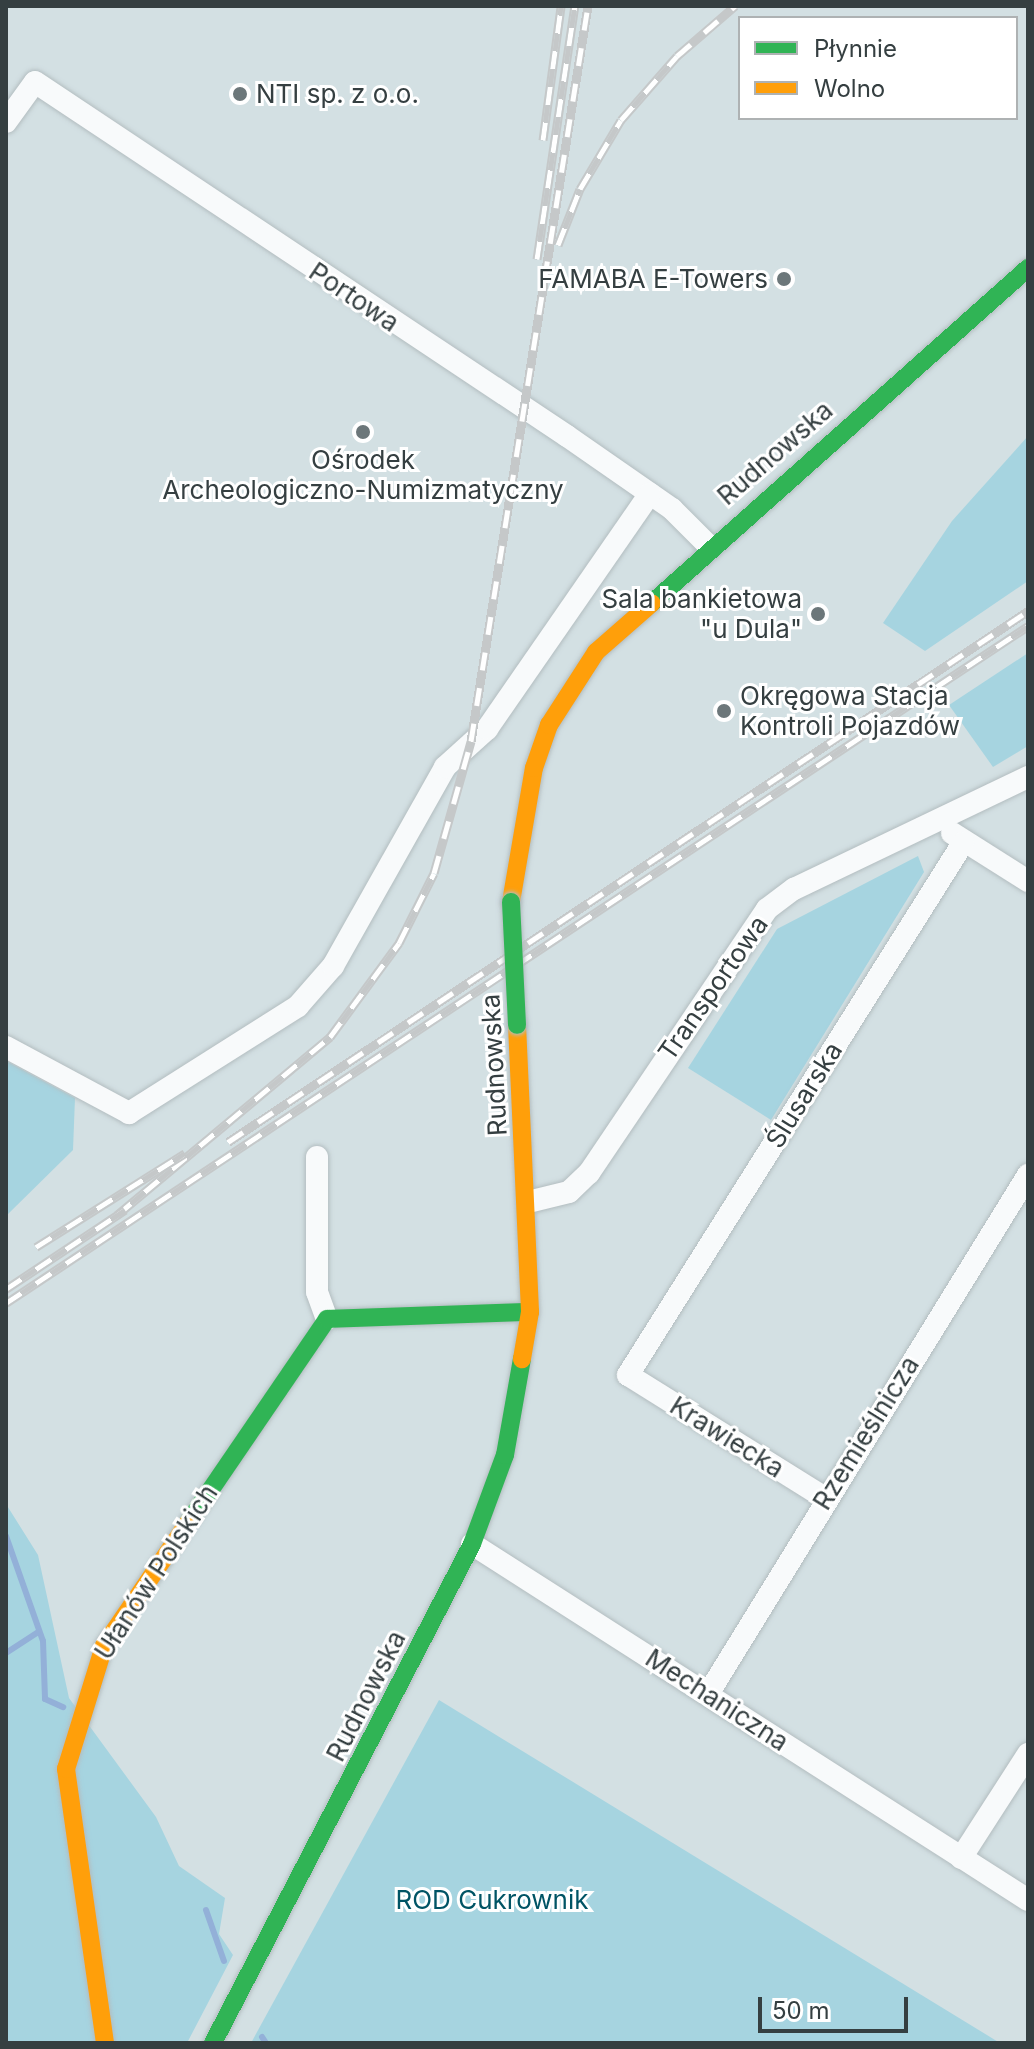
<!DOCTYPE html>
<html>
<head>
<meta charset="utf-8">
<style>
  body { margin:0 }
  #map { position:relative; width:1034px; height:2049px; overflow:hidden; background:#d3e0e3; font-family:Inter,sans-serif }
  div>[style] { position:absolute }
  .green>* { inset:0; background:#a6d4e0 }
  .stream>* { height:6px; margin:-3px; padding:0 3px; transform-origin:3px; border-radius:3px; background:#93b0d8 }
  .roads { filter:drop-shadow(0 0 2px #b3bdc0) drop-shadow(0 0 2px #b3bdc0) }
  .street>* { height:22px; margin:-11px; padding:0 11px; transform-origin:11px; border-radius:11px; background:#f8fafb }
  .fast>* { height:18px; margin:-9px; padding:0 9px; transform-origin:9px; border-radius:9px; background:#30b455 }
  .slow>* { height:18px; margin:-9px; padding:0 9px; transform-origin:9px; border-radius:9px; background:#ff9f0a }
  .rail>* { height:9px; margin-top:-4.5px; transform-origin:0; background:repeating-linear-gradient(90deg,#fff 0 18px,#c5c8c9 0 36px); box-sizing:border-box; border-block:2px solid #c5c8c9 }
  .bridges { filter:drop-shadow(0 0 2px #b3bdc0) drop-shadow(0 0 2px #b3bdc0) }
  .fast-bridge>* { height:18px; margin:-9px; padding:0 9px; transform-origin:9px; border-radius:9px; background:#30b455 }
  .dots>* { width:22px; height:22px; translate:-50% -50%; box-sizing:border-box; border:4px solid #fff; border-radius:50% }
  span { translate:-50% -50%; white-space:nowrap; text-align:center; line-height:1.15; -webkit-text-stroke:6px #fff; paint-order:stroke }
  .poi-label { font-size:26px; color:#353f41 }
  .left { translate:0 -50%; text-align:left }
  .right { translate:-100% -50%; text-align:right }
  .street-label { font-size:26px; color:#353f41 }
  .park-label { font-size:26px; color:#005465 }
  .frame { position:absolute; inset:0; border:8px solid #353f41; pointer-events:none }
  .legend { position:absolute; left:738px; top:16px; width:280px; height:104px; box-sizing:border-box; background:#fff; border:2px solid #aeb2b3; margin:0; padding:10px 14px; list-style:none; font-size:24px; color:#353f41 }
  .legend li { display:flex; align-items:center; gap:16px; height:40px }
  .legend b { width:40px; border:2px solid #aeb2b3 }
  .scale { position:absolute; left:758px; top:1997px; width:150px; height:36px; box-sizing:border-box; border:4px solid #353f41; border-top:0; padding-left:10px; font-size:24px; line-height:28px; white-space:nowrap; color:#353f41; -webkit-text-stroke:6px #fff; paint-order:stroke }
</style>
</head>
<body>
<div id="map">
  <div class="green">
    <i style="clip-path:polygon(1028px 436px,1028px 581px,925px 651px,883px 623px,952px 521px)"></i>
    <i style="clip-path:polygon(1028px 653px,1028px 746px,993px 767px,949px 705px)"></i>
    <i style="clip-path:polygon(918px 856px,924px 872px,771px 1120px,688px 1068px,777px 929px)"></i>
    <i style="clip-path:polygon(6px 1061px,75px 1098px,73px 1150px,6px 1216px)"></i>
    <i style="clip-path:polygon(6px 1504px,38px 1555px,69px 1698px,156px 1817px,179px 1866px,225px 1898px,219px 1934px,233px 1955px,187px 2043px,6px 2043px)"></i>
    <i style="clip-path:polygon(439px 1700px,1000px 2043px,251px 2043px)"></i>
  </div>
  <div class="stream">
    <i style="left:6px;top:1536px;width:111px;rotate:70.6deg"></i>
    <i style="left:43px;top:1641px;width:58px;rotate:88deg"></i>
    <i style="left:45px;top:1699px;width:20px;rotate:24deg"></i>
    <i style="left:6px;top:1653px;width:38px;rotate:-33deg"></i>
    <i style="left:206px;top:1910px;width:54px;rotate:70.6deg"></i>
    <i style="left:262px;top:2037px;width:7px;rotate:56deg"></i>
  </div>
  <div class="roads">
    <div class="street">
      <i style="left:6px;top:122px;width:49px;rotate:-54.1deg"></i>
      <i style="left:35px;top:82px;width:639px;rotate:33.64deg"></i>
      <i style="left:567px;top:436px;width:128px;rotate:34.8deg"></i>
      <i style="left:672px;top:509px;width:52px;rotate:45deg"></i>
      <i style="left:952px;top:833px;width:90px;rotate:32.3deg"></i>
      <i style="left:6px;top:1047px;width:140px;rotate:28.2deg"></i>
      <i style="left:129px;top:1113px;width:200px;rotate:-32.3deg"></i>
      <i style="left:298px;top:1006px;width:53px;rotate:-48.8deg"></i>
      <i style="left:333px;top:966px;width:228px;rotate:-60.6deg"></i>
      <i style="left:445px;top:767px;width:57px;rotate:-42.1deg"></i>
      <i style="left:487px;top:729px;width:286px;rotate:-55.3deg"></i>
      <i style="left:317px;top:1157px;width:135px;rotate:90deg"></i>
      <i style="left:317px;top:1292px;width:29px;rotate:70deg"></i>
      <i style="left:528px;top:1202px;width:42px;rotate:-13.7deg"></i>
      <i style="left:569px;top:1192px;width:28px;rotate:-44deg"></i>
      <i style="left:589px;top:1173px;width:318px;rotate:-56deg"></i>
      <i style="left:767px;top:909px;width:34px;rotate:-37deg"></i>
      <i style="left:794px;top:889px;width:259px;rotate:-25.6deg"></i>
      <i style="left:825px;top:1498px;width:232px;rotate:-148deg"></i>
      <i style="left:628px;top:1375px;width:629px;rotate:-57.8deg"></i>
      <i style="left:472px;top:1544px;width:660px;rotate:32.63deg"></i>
      <i style="left:708px;top:1694px;width:610px;rotate:-58.34deg"></i>
      <i style="left:961px;top:1858px;width:124px;rotate:-57.2deg"></i>
    </div>
    <div class="fast">
      <i style="left:652px;top:603px;width:504px;rotate:-41.7deg"></i>
      <i style="left:188px;top:1523px;width:247px;rotate:-55.7deg"></i>
      <i style="left:327px;top:1319px;width:203px;rotate:-2deg"></i>
      <i style="left:213px;top:2043px;width:562px;rotate:-62.57deg"></i>
      <i style="left:472px;top:1544px;width:95px;rotate:-69.7deg"></i>
      <i style="left:505px;top:1455px;width:97px;rotate:-80deg"></i>
    </div>
    <div class="slow">
      <i style="left:511px;top:902px;width:136px;rotate:-80.3deg"></i>
      <i style="left:534px;top:768px;width:46px;rotate:-70.8deg"></i>
      <i style="left:549px;top:725px;width:87px;rotate:-57.2deg"></i>
      <i style="left:596px;top:652px;width:74px;rotate:-41.2deg"></i>
      <i style="left:517px;top:1025px;width:287px;rotate:87.4deg"></i>
      <i style="left:530px;top:1312px;width:48px;rotate:99.7deg"></i>
      <i style="left:105px;top:2043px;width:277px;rotate:-98.1deg"></i>
      <i style="left:66px;top:1769px;width:129px;rotate:-72.8deg"></i>
      <i style="left:104px;top:1646px;width:149px;rotate:-55.7deg"></i>
    </div>
  </div>
  <div class="rail">
    <i style="left:543px;top:140px;width:135px;rotate:-82.3deg"></i>
    <i style="left:558px;top:245px;width:60px;rotate:-68.6deg"></i>
    <i style="left:580px;top:189px;width:80px;rotate:-59.3deg"></i>
    <i style="left:621px;top:120px;width:85px;rotate:-48.8deg"></i>
    <i style="left:677px;top:56px;width:77px;rotate:-40.8deg"></i>
    <i style="left:537px;top:259px;width:256px;rotate:-81.5deg"></i>
    <i style="left:228px;top:1142px;width:960px;rotate:-33.57deg"></i>
    <i style="left:117px;top:1215px;width:278px;rotate:-39.9deg"></i>
    <i style="left:330px;top:1037px;width:117px;rotate:-53.7deg"></i>
    <i style="left:399px;top:943px;width:78px;rotate:-63.4deg"></i>
    <i style="left:434px;top:873px;width:137px;rotate:-74.3deg"></i>
    <i style="left:471px;top:741px;width:744px;rotate:-80.96deg"></i>
    <i style="left:36px;top:1247px;width:176px;rotate:-32.2deg"></i>
    <i style="left:6px;top:1289px;width:143px;rotate:-33.6deg"></i>
    <i style="left:6px;top:1303px;width:1226px;rotate:-33.52deg"></i>
  </div>
  <div class="bridges">
    <div class="fast-bridge">
      <i style="left:511px;top:902px;width:123px;rotate:87.2deg"></i>
    </div>
  </div>
  <div class="dots">
    <i style="left:240px;top:94px;background:#6c777a"></i>
    <i style="left:784px;top:279px;background:#6c777a"></i>
    <i style="left:363px;top:432px;background:#6c777a"></i>
    <i style="left:818px;top:614px;background:#6c777a"></i>
    <i style="left:724px;top:711px;background:#6c777a"></i>
  </div>
  <div class="poi-label">
    <span class="left" style="left:256px;top:94px">NTI sp. z o.o.</span>
    <span class="right" style="left:768px;top:279px">FAMABA E-Towers</span>
    <span style="left:363px;top:475px">Ośrodek<br>Archeologiczno-Numizmatyczny</span>
    <span class="right" style="left:802px;top:614px">Sala bankietowa<br>"u Dula"</span>
    <span class="left" style="left:740px;top:711px">Okręgowa Stacja<br>Kontroli Pojazdów</span>
  </div>
  <div class="street-label">
    <span style="left:354px;top:297px;rotate:34deg">Portowa</span>
    <span style="left:775px;top:453px;rotate:-41deg">Rudnowska</span>
    <span style="left:713px;top:988px;rotate:-55deg">Transportowa</span>
    <span style="left:494px;top:1065px;rotate:-93deg">Rudnowska</span>
    <span style="left:804px;top:1095px;rotate:-58deg">Ślusarska</span>
    <span style="left:866px;top:1433px;rotate:-58deg">Rzemieślnicza</span>
    <span style="left:727px;top:1437px;rotate:32deg">Krawiecka</span>
    <span style="left:156px;top:1572px;rotate:-57deg">Ułanów Polskich</span>
    <span style="left:366px;top:1696px;rotate:-63deg">Rudnowska</span>
    <span style="left:717px;top:1700px;rotate:33deg">Mechaniczna</span>
  </div>
  <div class="park-label">
    <span style="left:492px;top:1900px">ROD Cukrownik</span>
  </div>
  <div class="frame"></div>
  <ul class="legend">
  <li><b style="height:10px;background:#30b455"></b>Płynnie</li>
  <li><b style="height:10px;background:#ff9f0a"></b>Wolno</li>
  </ul>
  <div class="scale">50 m</div>
</div>
</body>
</html>
